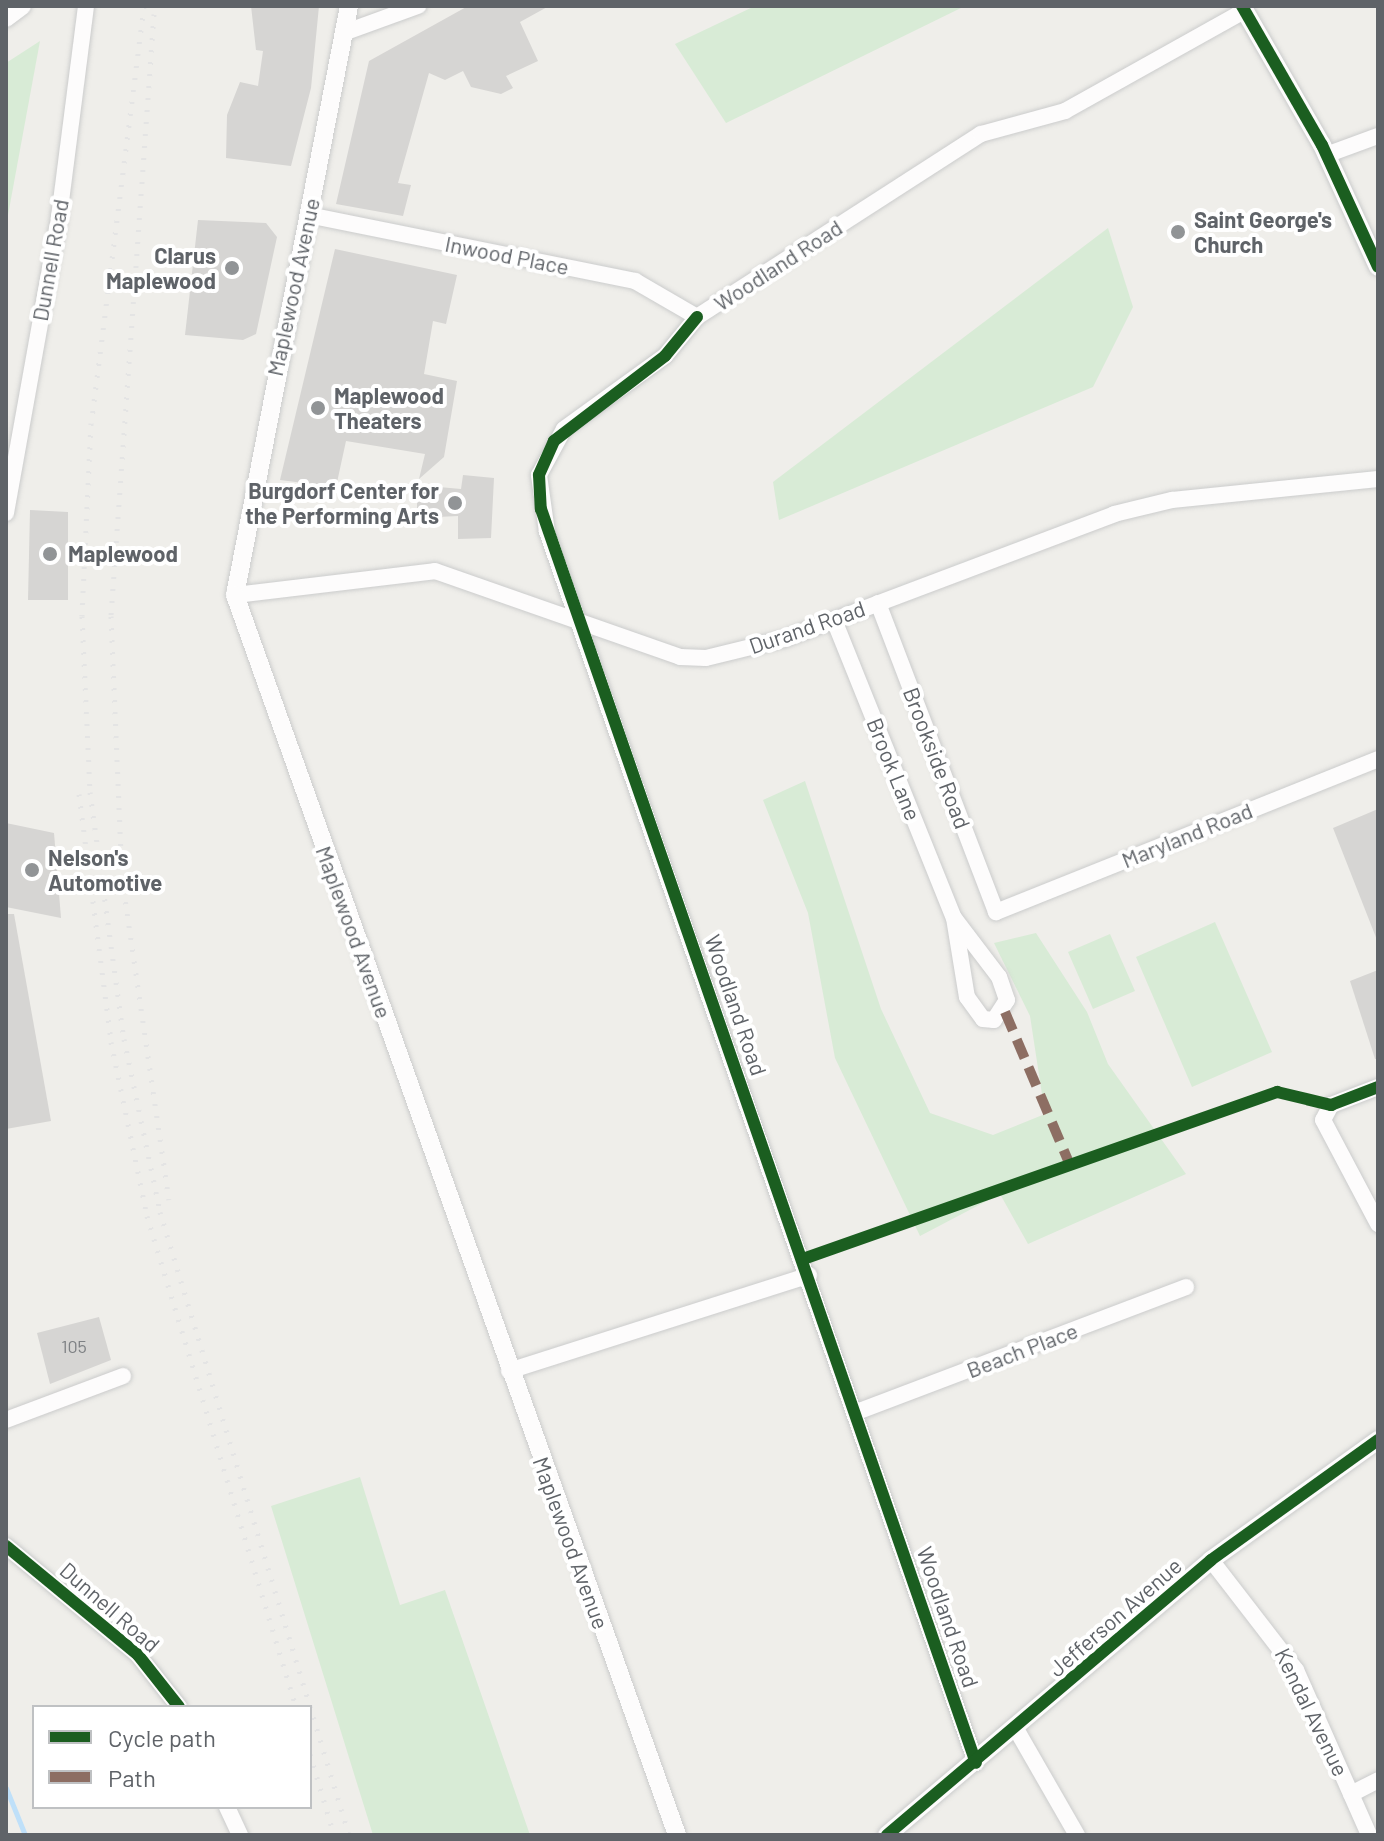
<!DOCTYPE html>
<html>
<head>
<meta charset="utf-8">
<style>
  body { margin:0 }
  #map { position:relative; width:1384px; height:1841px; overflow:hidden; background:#efeeea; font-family:Barlow,sans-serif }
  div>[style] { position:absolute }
  .green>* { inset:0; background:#d8ebd6 }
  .stream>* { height:5px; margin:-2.5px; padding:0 2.5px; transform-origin:2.5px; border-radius:2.5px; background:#bfe0f9 }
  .building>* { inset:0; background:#d6d5d3 }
  .roads { filter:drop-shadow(0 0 2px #cbcccc) drop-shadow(0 0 2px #cbcccc) }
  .minor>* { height:16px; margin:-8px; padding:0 8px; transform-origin:8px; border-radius:8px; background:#fdfcfc }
  .tertiary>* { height:18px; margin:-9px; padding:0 9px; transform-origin:9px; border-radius:9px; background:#fdfcfc }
  .rail>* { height:5px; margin-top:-2.5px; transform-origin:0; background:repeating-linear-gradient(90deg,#e4e4e4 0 2px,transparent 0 12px) }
  .quiet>* { height:10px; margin-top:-5px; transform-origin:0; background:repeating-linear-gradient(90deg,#8d6e63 0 20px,transparent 0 30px) }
  .cycleway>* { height:12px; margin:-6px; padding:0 6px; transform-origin:6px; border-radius:6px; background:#1b5e20 }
  .dots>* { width:22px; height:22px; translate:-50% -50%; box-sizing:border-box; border:4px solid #fff; border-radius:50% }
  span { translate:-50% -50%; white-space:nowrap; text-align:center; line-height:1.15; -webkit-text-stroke:8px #fff; paint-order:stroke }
  .number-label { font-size:18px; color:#7e8184 }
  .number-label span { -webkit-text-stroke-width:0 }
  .poi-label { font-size:22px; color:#5f6368; font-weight:700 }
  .left { translate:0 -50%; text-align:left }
  .right { translate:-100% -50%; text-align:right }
  .street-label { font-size:22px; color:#5f6368 }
  .frame { position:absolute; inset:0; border:8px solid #5f6368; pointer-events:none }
  .legend { position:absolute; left:32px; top:1705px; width:280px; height:104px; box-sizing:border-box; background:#fff; border:2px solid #bfc1c3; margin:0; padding:10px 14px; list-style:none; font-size:24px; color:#5f6368 }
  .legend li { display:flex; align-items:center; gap:16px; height:40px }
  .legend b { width:40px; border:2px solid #bfc1c3 }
</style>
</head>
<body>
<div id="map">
  <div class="green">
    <i style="clip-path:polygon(755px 6px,965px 6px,726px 123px,675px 44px)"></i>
    <i style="clip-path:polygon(40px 41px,6px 226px,6px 63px)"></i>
    <i style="clip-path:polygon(1108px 228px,1133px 307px,1093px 387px,779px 520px,773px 482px)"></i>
    <i style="clip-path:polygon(805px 781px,881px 1009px,930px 1113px,993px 1135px,1045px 1114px,1030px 1016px,994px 943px,1036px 933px,1087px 1012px,1108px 1064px,1186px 1174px,1028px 1244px,1000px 1194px,920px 1236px,835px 1058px,808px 913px,763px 800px)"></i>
    <i style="clip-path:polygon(1215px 922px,1272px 1052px,1192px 1087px,1136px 957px)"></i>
    <i style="clip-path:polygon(1110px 934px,1135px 991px,1093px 1009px,1068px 952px)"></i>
    <i style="clip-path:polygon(360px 1477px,400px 1605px,445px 1590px,530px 1835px,373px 1835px,271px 1506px)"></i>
  </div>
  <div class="stream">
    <i style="left:6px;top:1788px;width:51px;rotate:68deg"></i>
  </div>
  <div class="building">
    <i style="clip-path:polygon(251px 6px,319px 6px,311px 88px,291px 166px,226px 158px,227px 115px,240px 82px,258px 86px,263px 51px,256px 50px)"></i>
    <i style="clip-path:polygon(468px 6px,549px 6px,520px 22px,538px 61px,506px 76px,513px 88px,501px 94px,471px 87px,463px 71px,445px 80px,429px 73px,398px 183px,411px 185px,403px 216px,336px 204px,369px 61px)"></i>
    <i style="clip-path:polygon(198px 220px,266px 223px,277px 237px,256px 334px,243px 340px,185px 335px)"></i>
    <i style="clip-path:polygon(335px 249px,457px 275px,446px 324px,433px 321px,424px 374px,457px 381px,444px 457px,419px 479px,425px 454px,346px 441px,336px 487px,280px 480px)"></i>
    <i style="clip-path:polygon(463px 475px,494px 478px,491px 538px,458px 539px,458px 516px,417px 518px,417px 485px,461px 489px)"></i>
    <i style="clip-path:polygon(30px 510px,68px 512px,68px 600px,28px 600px)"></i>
    <i style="clip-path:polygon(1378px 809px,1378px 939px,1377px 940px,1333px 828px)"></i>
    <i style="clip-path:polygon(6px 823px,54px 833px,61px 918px,6px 907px)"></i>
    <i style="clip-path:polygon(6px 914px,14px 914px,51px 1121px,6px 1129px)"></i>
    <i style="clip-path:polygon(1378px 970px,1378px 1059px,1375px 1059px,1350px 981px)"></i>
    <i style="clip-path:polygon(99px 1317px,111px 1360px,50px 1384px,37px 1333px)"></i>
  </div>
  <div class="roads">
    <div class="minor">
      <i style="left:346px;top:32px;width:77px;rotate:-19.9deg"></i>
      <i style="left:1326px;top:155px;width:55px;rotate:-20.1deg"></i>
      <i style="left:308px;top:215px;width:334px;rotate:11.4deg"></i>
      <i style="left:635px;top:281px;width:72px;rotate:30.1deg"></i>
      <i style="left:6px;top:513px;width:301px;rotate:-79.8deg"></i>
      <i style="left:59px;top:217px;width:213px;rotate:-82.7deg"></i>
      <i style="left:235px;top:595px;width:201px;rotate:-6.8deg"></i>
      <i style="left:435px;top:571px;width:260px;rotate:19.3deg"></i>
      <i style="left:680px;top:657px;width:26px;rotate:2deg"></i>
      <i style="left:706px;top:658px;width:80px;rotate:-13.7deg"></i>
      <i style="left:784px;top:639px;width:353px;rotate:-20.7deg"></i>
      <i style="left:1114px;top:514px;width:60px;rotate:-13.6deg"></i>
      <i style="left:1172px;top:500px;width:207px;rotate:-5.8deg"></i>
      <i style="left:878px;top:603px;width:331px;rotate:69.1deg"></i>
      <i style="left:996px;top:912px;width:412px;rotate:-21.8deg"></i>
      <i style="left:834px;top:620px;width:321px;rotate:68.1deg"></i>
      <i style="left:954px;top:918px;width:80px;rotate:80.7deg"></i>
      <i style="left:967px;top:997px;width:27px;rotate:54deg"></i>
      <i style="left:983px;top:1019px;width:11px;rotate:5deg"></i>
      <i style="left:994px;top:1020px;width:24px;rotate:-57deg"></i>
      <i style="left:1007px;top:1000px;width:24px;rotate:-109deg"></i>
      <i style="left:999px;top:977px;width:74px;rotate:-127.3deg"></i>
      <i style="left:1378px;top:1087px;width:50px;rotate:159deg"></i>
      <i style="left:1331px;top:1105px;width:17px;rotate:118deg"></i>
      <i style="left:1323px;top:1120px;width:118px;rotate:62.1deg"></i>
      <i style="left:509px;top:1371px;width:315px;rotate:-17.7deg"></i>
      <i style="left:857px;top:1412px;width:352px;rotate:-20.8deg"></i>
      <i style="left:6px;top:1420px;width:125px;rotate:-20.6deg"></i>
      <i style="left:6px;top:1546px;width:171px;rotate:39.5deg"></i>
      <i style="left:138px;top:1655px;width:66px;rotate:51.7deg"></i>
      <i style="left:1211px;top:1560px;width:139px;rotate:52.3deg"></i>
      <i style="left:1296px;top:1670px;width:180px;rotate:66.1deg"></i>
      <i style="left:1016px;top:1729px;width:122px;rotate:60.1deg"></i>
      <i style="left:976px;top:1763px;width:1304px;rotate:-109.21deg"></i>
      <i style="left:547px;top:532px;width:58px;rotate:-98deg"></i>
      <i style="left:539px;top:475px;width:52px;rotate:-61.5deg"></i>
      <i style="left:564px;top:429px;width:125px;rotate:-35.9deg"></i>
      <i style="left:665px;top:356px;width:50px;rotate:-50.6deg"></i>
      <i style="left:697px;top:317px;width:338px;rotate:-32.8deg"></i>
      <i style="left:981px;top:134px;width:87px;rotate:-15.3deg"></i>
      <i style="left:1065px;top:111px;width:205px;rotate:-29.2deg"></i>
      <i style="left:1351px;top:1794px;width:30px;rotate:-27deg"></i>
      <i style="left:227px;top:1807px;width:31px;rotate:65deg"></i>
    </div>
    <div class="tertiary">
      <i style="left:349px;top:6px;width:600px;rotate:100.95deg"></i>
      <i style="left:235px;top:595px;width:1316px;rotate:70.38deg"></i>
      <i style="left:1242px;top:6px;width:160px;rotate:60.1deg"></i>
      <i style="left:1322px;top:145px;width:134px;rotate:65.3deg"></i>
      <i style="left:6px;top:18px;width:20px;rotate:-37deg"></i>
      <i style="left:887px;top:1835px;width:425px;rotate:-40.3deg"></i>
      <i style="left:1211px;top:1560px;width:206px;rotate:-35.7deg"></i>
    </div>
  </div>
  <div class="rail">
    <i style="left:144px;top:6px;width:420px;rotate:97.2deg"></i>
    <i style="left:91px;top:423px;width:193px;rotate:92.7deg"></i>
    <i style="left:82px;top:616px;width:176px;rotate:87.4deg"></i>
    <i style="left:90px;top:792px;width:249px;rotate:82.2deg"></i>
    <i style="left:124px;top:1039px;width:177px;rotate:78.2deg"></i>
    <i style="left:160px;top:1212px;width:651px;rotate:73.12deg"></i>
    <i style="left:154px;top:14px;width:604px;rotate:94.09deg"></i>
    <i style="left:111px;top:616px;width:262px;rotate:87.6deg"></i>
    <i style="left:122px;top:878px;width:325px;rotate:81.7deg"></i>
    <i style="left:79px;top:794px;width:250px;rotate:82.6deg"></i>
    <i style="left:111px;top:1042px;width:178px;rotate:78.3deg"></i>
    <i style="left:147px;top:1216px;width:513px;rotate:73.12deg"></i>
    <i style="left:310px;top:1754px;width:84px;rotate:73.5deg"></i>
  </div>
  <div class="quiet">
    <i style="left:1005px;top:1012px;width:166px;rotate:67deg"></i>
  </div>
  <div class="cycleway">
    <i style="left:1242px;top:6px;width:160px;rotate:60.1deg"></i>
    <i style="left:1322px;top:145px;width:134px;rotate:65.3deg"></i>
    <i style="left:697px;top:317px;width:50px;rotate:129.4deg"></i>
    <i style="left:665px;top:356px;width:140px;rotate:142.6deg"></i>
    <i style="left:554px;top:441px;width:37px;rotate:114deg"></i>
    <i style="left:539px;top:475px;width:34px;rotate:87deg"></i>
    <i style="left:541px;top:509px;width:1327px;rotate:70.87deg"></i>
    <i style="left:803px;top:1259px;width:503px;rotate:-19.41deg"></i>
    <i style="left:1277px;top:1092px;width:56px;rotate:13.5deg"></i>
    <i style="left:1331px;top:1105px;width:50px;rotate:-21deg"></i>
    <i style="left:6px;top:1546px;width:171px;rotate:39.5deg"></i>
    <i style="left:138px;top:1655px;width:66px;rotate:51.7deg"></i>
    <i style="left:887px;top:1835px;width:425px;rotate:-40.3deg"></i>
    <i style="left:1211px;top:1560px;width:206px;rotate:-35.7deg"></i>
  </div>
  <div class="dots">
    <i style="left:1178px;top:232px;background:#919496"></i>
    <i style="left:232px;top:268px;background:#919496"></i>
    <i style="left:318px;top:408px;background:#919496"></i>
    <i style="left:455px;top:503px;background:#919496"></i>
    <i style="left:50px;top:554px;background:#919496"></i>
    <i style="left:32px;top:870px;background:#919496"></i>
  </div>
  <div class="number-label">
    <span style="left:74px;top:1346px">105</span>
  </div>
  <div class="poi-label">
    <span class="left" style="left:1194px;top:232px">Saint George's<br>Church</span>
    <span class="right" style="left:216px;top:268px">Clarus<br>Maplewood</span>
    <span class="left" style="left:334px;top:408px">Maplewood<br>Theaters</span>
    <span class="right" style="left:439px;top:503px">Burgdorf Center for<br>the Performing Arts</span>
    <span class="left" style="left:68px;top:554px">Maplewood</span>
    <span class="left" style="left:48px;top:870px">Nelson's<br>Automotive</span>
  </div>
  <div class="street-label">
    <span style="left:507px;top:255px;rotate:11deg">Inwood Place</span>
    <span style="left:50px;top:260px;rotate:-80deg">Dunnell Road</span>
    <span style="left:778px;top:265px;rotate:-33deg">Woodland Road</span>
    <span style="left:293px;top:287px;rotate:-78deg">Maplewood Avenue</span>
    <span style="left:807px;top:627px;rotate:-19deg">Durand Road</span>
    <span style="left:937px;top:758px;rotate:69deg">Brookside Road</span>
    <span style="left:894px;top:769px;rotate:68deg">Brook Lane</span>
    <span style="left:1187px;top:835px;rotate:-22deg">Maryland Road</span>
    <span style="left:354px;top:932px;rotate:70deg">Maplewood Avenue</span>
    <span style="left:736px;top:1005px;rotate:71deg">Woodland Road</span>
    <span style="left:1022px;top:1350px;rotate:-21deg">Beach Place</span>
    <span style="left:571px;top:1543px;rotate:70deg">Maplewood Avenue</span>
    <span style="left:110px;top:1607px;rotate:41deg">Dunnell Road</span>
    <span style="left:948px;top:1617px;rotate:71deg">Woodland Road</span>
    <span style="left:1115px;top:1617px;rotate:-41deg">Jefferson Avenue</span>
    <span style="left:1312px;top:1712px;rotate:64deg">Kendal Avenue</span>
  </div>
  <div class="frame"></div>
  <ul class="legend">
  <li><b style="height:10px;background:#1b5e20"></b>Cycle path</li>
  <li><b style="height:10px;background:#8d6e63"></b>Path</li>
  </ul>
</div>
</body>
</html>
